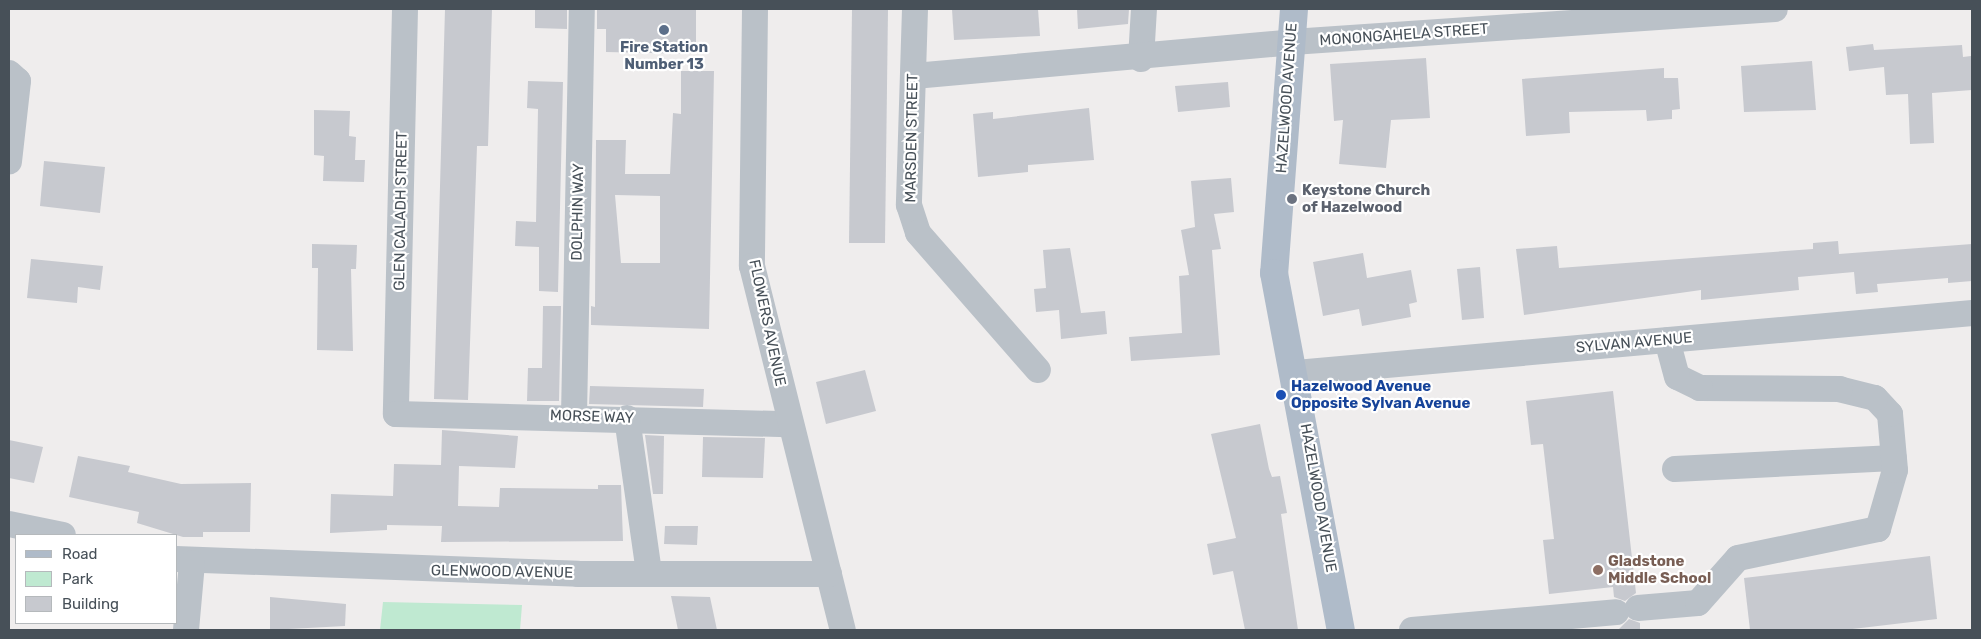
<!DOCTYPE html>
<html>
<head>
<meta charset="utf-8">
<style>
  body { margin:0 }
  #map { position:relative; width:1981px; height:639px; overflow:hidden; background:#efeded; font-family:Rubik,sans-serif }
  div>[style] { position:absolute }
  .green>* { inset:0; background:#bfe9d1 }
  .building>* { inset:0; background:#c7c9cf }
  .minor>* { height:26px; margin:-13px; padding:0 13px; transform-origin:13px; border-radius:13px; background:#bac1c8 }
  .major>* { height:28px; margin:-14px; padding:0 14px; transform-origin:14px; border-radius:14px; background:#afbbc9 }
  .dots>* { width:14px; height:14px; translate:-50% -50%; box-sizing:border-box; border:2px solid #fff; border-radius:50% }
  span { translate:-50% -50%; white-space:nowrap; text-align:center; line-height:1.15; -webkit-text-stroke:4.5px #fff; paint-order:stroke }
  .street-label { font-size:15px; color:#475058 }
  .service-label { font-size:15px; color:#4e5e75; font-weight:700 }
  .worship-label { font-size:15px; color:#5b616d; font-weight:700 }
  .left { translate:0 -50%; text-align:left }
  .transit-label { font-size:15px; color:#164399; font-weight:700 }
  .education-label { font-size:15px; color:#785e54; font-weight:700 }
  .frame { position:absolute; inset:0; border:10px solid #475058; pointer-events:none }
  .legend { position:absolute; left:15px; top:534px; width:162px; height:90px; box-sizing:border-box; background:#fff; border:1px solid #b5b9bc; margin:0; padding:6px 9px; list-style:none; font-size:15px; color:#475058 }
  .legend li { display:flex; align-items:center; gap:10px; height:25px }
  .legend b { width:25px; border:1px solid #b5b9bc }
</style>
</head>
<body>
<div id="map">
  <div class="green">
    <i style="clip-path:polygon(383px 602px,522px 605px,520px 630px,380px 630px)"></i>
  </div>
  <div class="building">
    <i style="clip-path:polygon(445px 9px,492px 9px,488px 146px,477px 146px,468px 400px,434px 399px)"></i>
    <i style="clip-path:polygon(535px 9px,567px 9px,567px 29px,535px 28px)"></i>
    <i style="clip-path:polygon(597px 9px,696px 9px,696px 54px,606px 52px,606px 29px,597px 29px)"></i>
    <i style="clip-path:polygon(852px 9px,888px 9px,885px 243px,849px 243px)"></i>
    <i style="clip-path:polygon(952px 9px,1038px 9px,1040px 36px,954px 40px)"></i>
    <i style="clip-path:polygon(1077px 9px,1129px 9px,1128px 24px,1078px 29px)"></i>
    <i style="clip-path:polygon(1873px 44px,1874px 50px,1962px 45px,1963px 57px,1971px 56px,1972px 90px,1932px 93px,1934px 143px,1910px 144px,1908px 94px,1886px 95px,1884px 67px,1849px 71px,1846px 47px)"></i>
    <i style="clip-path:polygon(1426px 58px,1430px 118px,1391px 120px,1386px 168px,1339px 164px,1343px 120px,1334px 121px,1330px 64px)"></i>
    <i style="clip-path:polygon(1812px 61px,1816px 110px,1744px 112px,1741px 66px)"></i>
    <i style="clip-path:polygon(1664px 68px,1664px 78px,1678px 78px,1680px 109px,1672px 110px,1672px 119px,1647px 121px,1646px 110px,1569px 112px,1570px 133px,1526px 136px,1522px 79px)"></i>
    <i style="clip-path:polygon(evenodd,681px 71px,714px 71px,709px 329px,591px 325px,591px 306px,595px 307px,596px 140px,626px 140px,625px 174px,670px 174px,673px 113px,681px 114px,681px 71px,615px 195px,660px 196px,660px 263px,621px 263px,615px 195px)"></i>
    <i style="clip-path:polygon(528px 81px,563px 82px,558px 292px,539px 291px,539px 247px,515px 246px,516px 221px,536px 222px,538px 109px,527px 108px)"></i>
    <i style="clip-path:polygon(1228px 82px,1230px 107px,1178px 112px,1175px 86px)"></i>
    <i style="clip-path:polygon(1089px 108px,1094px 160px,1028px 165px,1028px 172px,978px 177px,973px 114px,993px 112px,993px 119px)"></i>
    <i style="clip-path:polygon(314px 110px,350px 111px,349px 136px,356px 137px,355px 160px,365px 160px,364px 182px,323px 181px,324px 156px,314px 155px)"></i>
    <i style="clip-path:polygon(44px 161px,105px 167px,100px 213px,40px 206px)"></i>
    <i style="clip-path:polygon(1231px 178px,1234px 212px,1214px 214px,1221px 249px,1212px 250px,1220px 355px,1131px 361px,1129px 337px,1182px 333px,1179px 276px,1189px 275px,1181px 230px,1195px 227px,1191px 181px)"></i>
    <i style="clip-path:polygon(1838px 241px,1839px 254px,1972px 244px,1972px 281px,1948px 283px,1948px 278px,1877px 284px,1878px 292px,1856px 294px,1854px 272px,1798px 277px,1799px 290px,1701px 300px,1701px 290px,1524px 315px,1516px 249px,1557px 246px,1559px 268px,1813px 249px,1813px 243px)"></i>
    <i style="clip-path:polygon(312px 244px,357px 245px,356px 269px,351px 269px,353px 351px,317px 350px,318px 268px,312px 268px)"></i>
    <i style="clip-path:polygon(1070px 248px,1081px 313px,1105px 311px,1107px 334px,1061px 339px,1059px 310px,1036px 312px,1034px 289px,1046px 288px,1043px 250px)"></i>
    <i style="clip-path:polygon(1363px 253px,1367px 278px,1411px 270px,1417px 302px,1409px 304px,1411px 317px,1362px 326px,1359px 309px,1323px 316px,1313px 262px)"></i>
    <i style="clip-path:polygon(31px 259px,103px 266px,100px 290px,78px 287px,77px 303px,27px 298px)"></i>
    <i style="clip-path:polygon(1480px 267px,1484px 318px,1462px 320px,1457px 269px)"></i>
    <i style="clip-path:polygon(543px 306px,561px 306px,559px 401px,527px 401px,528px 368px,542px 368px)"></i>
    <i style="clip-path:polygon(865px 370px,876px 411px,826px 424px,816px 382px)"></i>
    <i style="clip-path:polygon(590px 386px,704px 389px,703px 407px,589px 404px)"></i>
    <i style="clip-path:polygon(1613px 391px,1636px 593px,1625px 601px,1614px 597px,1613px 587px,1549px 594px,1543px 540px,1554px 539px,1543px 444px,1531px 445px,1526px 401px)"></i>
    <i style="clip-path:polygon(1260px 424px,1269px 469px,1272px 477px,1280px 476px,1287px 513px,1281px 514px,1298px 630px,1245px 630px,1233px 571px,1213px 575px,1207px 544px,1236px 538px,1211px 434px)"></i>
    <i style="clip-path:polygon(442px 430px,518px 436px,515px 468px,459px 466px,458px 506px,499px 507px,500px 488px,598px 489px,598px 485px,621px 485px,623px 541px,441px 542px,442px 526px,387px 525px,387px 530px,330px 533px,331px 494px,393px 496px,394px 464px,441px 465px)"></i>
    <i style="clip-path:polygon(645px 435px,664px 436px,663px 494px,653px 494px)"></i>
    <i style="clip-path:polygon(703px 437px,765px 438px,763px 478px,702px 477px)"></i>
    <i style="clip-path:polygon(9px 440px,43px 447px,34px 483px,9px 478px)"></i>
    <i style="clip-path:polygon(78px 456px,130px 466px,128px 472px,181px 484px,251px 483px,250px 532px,203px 532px,203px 537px,183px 537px,137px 523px,139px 512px,69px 497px)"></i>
    <i style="clip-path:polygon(665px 526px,698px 526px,697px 545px,664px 544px)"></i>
    <i style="clip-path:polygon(1930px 556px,1937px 619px,1844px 630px,1750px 630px,1744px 578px)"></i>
    <i style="clip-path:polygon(671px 596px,710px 597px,717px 630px,678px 630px)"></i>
    <i style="clip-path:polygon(270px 597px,346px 604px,345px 626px,270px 630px)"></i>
    <i style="clip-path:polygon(1629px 619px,1640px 623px,1640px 630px,1618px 630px)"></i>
  </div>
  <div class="minor">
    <i style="left:405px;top:9px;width:405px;rotate:91.3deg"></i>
    <i style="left:396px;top:414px;width:392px;rotate:1.5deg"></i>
    <i style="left:755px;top:9px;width:257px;rotate:90.7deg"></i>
    <i style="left:752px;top:266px;width:375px;rotate:76deg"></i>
    <i style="left:915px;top:9px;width:196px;rotate:91.8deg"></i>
    <i style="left:909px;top:205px;width:29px;rotate:72deg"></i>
    <i style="left:918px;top:233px;width:182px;rotate:48.8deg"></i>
    <i style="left:1141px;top:59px;width:50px;rotate:-86.6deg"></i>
    <i style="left:9px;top:73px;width:12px;rotate:42deg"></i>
    <i style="left:18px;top:81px;width:81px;rotate:96.4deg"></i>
    <i style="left:914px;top:76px;width:380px;rotate:-5.1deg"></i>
    <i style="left:1292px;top:42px;width:484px;rotate:-3.9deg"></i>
    <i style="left:1296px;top:373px;width:679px;rotate:-5.07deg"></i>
    <i style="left:574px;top:416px;width:407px;rotate:-88.9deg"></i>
    <i style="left:627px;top:418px;width:156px;rotate:81.9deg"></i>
    <i style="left:1675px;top:469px;width:219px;rotate:-2.9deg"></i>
    <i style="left:9px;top:524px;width:55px;rotate:11.5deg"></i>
    <i style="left:176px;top:559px;width:402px;rotate:2.1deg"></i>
    <i style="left:578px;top:574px;width:251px"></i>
    <i style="left:1638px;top:608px;width:60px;rotate:-4.8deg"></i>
    <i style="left:1698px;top:603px;width:60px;rotate:-48.4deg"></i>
    <i style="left:1738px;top:558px;width:143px;rotate:-11.7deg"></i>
    <i style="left:1878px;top:529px;width:61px;rotate:-73.9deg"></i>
    <i style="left:1895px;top:470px;width:56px;rotate:-95.1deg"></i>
    <i style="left:1890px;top:414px;width:22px;rotate:-133deg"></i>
    <i style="left:1875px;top:398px;width:36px;rotate:-166deg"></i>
    <i style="left:1840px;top:389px;width:140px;rotate:-179.6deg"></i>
    <i style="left:1700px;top:388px;width:25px;rotate:-154deg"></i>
    <i style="left:1677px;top:377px;width:38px;rotate:-105deg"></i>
    <i style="left:186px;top:630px;width:67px;rotate:-84.9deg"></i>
    <i style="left:1412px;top:630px;width:205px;rotate:-5deg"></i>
  </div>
  <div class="major">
    <i style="left:1294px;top:9px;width:265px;rotate:94.3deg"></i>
    <i style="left:1274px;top:273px;width:363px;rotate:79.4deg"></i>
  </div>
  <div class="dots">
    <i style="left:664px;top:30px;background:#5c6f8a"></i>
    <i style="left:1292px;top:199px;background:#6b7280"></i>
    <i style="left:1281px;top:395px;background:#1a4fb4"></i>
    <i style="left:1598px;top:570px;background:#8d6e63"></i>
  </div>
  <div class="street-label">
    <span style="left:1404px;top:35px;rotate:-4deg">MONONGAHELA STREET</span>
    <span style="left:1287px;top:98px;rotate:-86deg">HAZELWOOD AVENUE</span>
    <span style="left:912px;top:138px;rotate:-89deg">MARSDEN STREET</span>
    <span style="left:401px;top:211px;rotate:-89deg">GLEN CALADH STREET</span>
    <span style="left:578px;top:212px;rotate:-89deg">DOLPHIN WAY</span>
    <span style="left:767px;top:323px;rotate:78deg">FLOWERS AVENUE</span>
    <span style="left:1634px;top:343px;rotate:-5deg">SYLVAN AVENUE</span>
    <span style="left:592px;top:417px;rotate:2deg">MORSE WAY</span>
    <span style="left:1318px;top:498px;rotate:80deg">HAZELWOOD AVENUE</span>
    <span style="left:502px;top:572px;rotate:1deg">GLENWOOD AVENUE</span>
  </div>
  <div class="service-label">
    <span style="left:664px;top:56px">Fire Station<br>Number 13</span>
  </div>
  <div class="worship-label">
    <span class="left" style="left:1302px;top:199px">Keystone Church<br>of Hazelwood</span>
  </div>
  <div class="transit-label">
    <span class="left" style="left:1291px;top:395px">Hazelwood Avenue<br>Opposite Sylvan Avenue</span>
  </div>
  <div class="education-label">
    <span class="left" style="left:1608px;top:570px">Gladstone<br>Middle School</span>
  </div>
  <div class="frame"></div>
  <ul class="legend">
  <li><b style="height:6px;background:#afbbc9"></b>Road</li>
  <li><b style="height:14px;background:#bfe9d1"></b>Park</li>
  <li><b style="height:14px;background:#c7c9cf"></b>Building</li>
  </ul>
</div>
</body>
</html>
